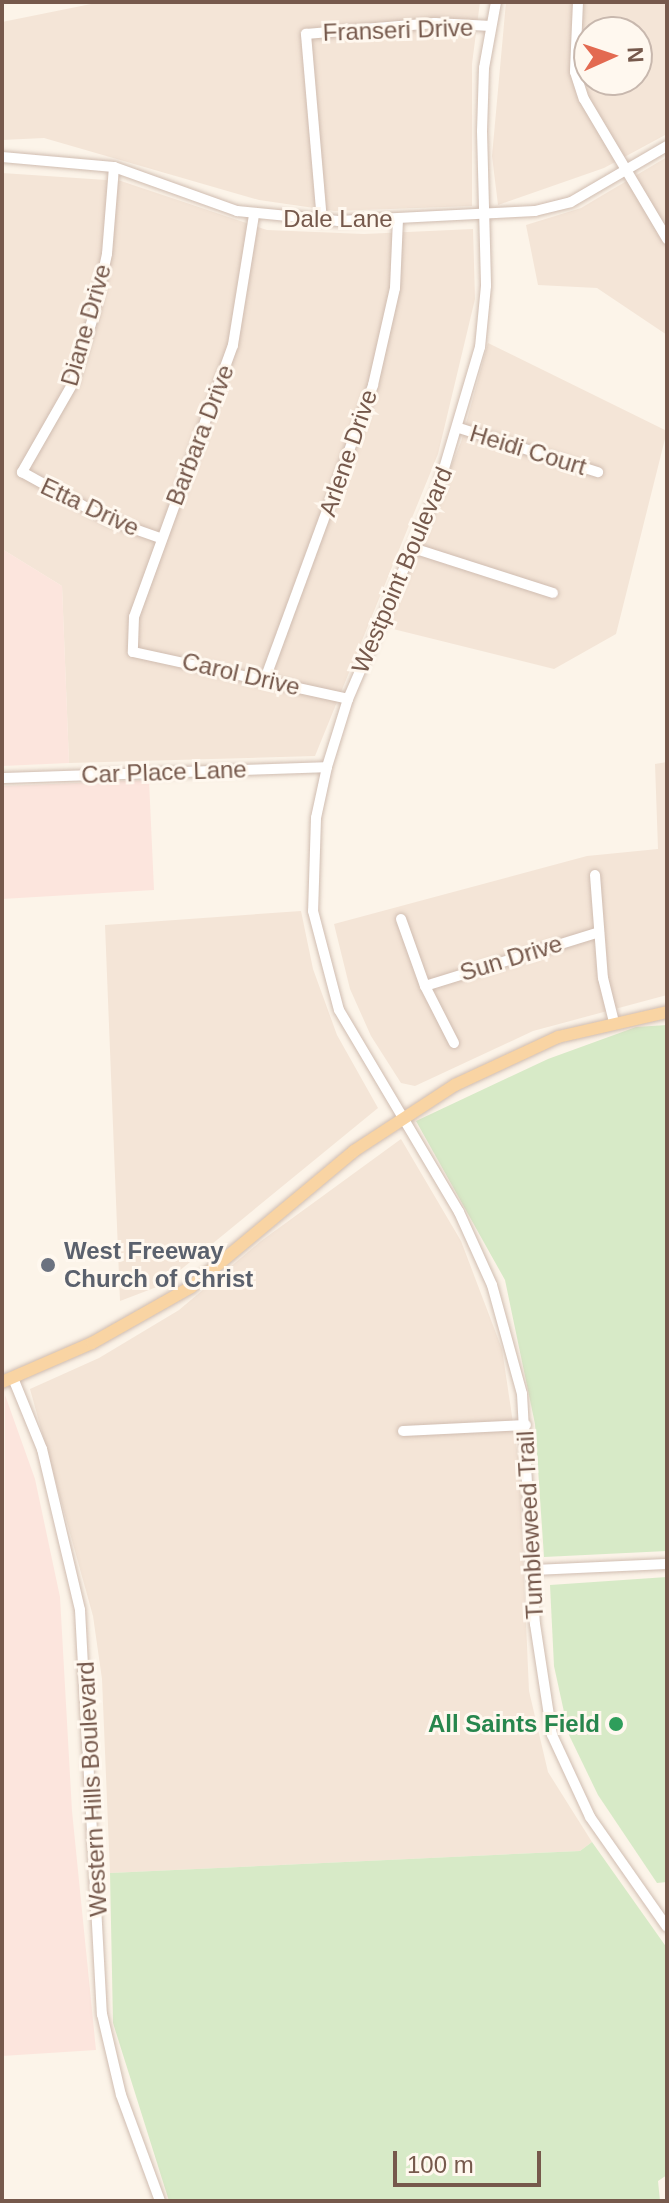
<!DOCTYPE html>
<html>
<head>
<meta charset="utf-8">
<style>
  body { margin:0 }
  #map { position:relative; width:669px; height:2203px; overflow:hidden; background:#fcf4e9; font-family:Arial,sans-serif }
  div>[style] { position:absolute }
  .residential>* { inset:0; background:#f4e5d7 }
  .commercial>* { inset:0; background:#fce5dd }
  .green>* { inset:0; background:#d7eac7 }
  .roads { filter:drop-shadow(0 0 2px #d0bdb1) drop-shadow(0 0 2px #d0bdb1) }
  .minor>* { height:10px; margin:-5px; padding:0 5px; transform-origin:5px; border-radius:5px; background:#fff }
  .major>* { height:12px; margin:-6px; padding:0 6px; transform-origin:6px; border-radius:6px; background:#f9d4a3 }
  .dots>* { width:22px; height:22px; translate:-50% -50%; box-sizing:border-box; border:4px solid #fff8ef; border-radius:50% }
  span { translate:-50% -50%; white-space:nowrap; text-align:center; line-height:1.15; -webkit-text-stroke:6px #fff8ef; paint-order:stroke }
  .street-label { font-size:24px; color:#76594c }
  .worship-label { font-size:24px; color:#5b616d; font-weight:700 }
  .left { translate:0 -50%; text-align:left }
  .leisure-label { font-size:24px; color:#27864d; font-weight:700 }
  .right { translate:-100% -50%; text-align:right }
  .frame { position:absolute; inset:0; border:4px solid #76594c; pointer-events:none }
  .north { position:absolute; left:573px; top:16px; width:80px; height:80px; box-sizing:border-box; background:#fff8ef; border:2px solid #c8b8ae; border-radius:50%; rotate:87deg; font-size:22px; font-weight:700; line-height:32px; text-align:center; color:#76594c }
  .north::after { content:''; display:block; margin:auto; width:28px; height:36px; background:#e36a51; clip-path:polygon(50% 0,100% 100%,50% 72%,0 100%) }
  .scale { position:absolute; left:393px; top:2151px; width:148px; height:36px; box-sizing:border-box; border:4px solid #76594c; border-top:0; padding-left:10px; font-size:24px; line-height:28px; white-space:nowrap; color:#76594c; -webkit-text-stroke:6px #fff8ef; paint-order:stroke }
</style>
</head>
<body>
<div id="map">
  <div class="residential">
    <i style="clip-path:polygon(101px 2px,480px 2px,472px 64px,472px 206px,335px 211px,259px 200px,44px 138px,2px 140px,2px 22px)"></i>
    <i style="clip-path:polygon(evenodd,506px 2px,667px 2px,667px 134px,604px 168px,498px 205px,492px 156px,506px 2px,589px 32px,637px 32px,637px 80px,589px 80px,589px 32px)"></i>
    <i style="clip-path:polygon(667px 157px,667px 335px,597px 288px,538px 285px,526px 225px,581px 208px)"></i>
    <i style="clip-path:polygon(2px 173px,121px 181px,267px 230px,364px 234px,473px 229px,475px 299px,438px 454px,315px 756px,69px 763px,62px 586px,2px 549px)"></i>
    <i style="clip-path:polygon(488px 343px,667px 431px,616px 634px,554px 669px,385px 627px,461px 442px)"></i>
    <i style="clip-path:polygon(667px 762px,667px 995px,533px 1031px,415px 1086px,401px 1083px,371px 1036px,350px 989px,334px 924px,587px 856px,658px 849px,655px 764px)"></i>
    <i style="clip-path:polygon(301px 911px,313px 969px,337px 1035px,378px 1108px,162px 1285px,120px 1301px,105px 925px)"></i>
    <i style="clip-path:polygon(401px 1139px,461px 1241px,502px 1349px,519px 1463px,529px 1691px,548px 1772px,592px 1842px,580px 1851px,110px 1873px,102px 1679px,93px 1616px,30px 1389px,99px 1358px,179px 1310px,261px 1241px)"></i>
  </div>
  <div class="commercial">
    <i style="clip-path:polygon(2px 549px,62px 586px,69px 763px,2px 766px)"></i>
    <i style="clip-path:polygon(149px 780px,154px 890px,2px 899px,2px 786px)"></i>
    <i style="clip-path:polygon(5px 1395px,35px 1479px,60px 1597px,72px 1811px,96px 2050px,2px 2056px)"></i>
  </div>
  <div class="green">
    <i style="clip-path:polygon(667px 1025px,667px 1551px,544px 1557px,535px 1424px,505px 1280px,416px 1121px,548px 1059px,636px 1027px)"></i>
    <i style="clip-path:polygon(667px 1577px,667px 1882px,657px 1883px,598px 1795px,569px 1735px,554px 1666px,550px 1585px)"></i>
    <i style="clip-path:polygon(592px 1842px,667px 1948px,667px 2175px,658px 2181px,660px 2201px,169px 2201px,113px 2023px,110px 1873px,580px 1851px)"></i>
  </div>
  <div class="roads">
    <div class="minor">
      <i style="left:496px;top:2px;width:67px;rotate:100.3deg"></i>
      <i style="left:484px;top:68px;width:63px;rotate:91.8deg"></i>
      <i style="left:482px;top:131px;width:155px;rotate:88.5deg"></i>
      <i style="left:486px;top:286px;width:61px;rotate:95.6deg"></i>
      <i style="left:480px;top:347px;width:148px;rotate:106.5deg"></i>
      <i style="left:438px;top:489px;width:228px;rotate:113.2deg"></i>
      <i style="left:348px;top:699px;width:71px;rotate:107.2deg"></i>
      <i style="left:327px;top:767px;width:52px;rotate:102.2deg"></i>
      <i style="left:316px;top:818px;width:93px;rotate:91.8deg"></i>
      <i style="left:313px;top:911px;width:102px;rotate:75.3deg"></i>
      <i style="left:339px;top:1010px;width:235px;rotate:59.3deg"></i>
      <i style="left:459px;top:1212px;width:80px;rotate:65.7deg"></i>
      <i style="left:492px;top:1285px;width:113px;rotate:74.6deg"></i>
      <i style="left:522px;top:1394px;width:230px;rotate:86.8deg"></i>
      <i style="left:535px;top:1624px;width:112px;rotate:81.3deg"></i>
      <i style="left:552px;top:1735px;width:90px;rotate:65.1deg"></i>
      <i style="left:590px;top:1817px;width:134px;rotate:55deg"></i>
      <i style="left:578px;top:2px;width:70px;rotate:92.5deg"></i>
      <i style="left:575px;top:72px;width:28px;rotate:72deg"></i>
      <i style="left:584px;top:99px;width:163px;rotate:59.3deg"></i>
      <i style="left:2px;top:157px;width:112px;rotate:5.1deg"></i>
      <i style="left:114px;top:167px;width:131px;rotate:19.7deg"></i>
      <i style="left:237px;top:211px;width:102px;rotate:5.6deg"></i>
      <i style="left:339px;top:221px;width:196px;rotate:-2.9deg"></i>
      <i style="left:535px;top:211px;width:37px;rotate:-14deg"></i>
      <i style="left:571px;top:202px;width:111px;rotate:-30.3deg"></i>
      <i style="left:114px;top:167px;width:87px;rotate:94.6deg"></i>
      <i style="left:107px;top:254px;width:61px;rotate:102.2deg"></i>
      <i style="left:94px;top:314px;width:72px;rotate:106.9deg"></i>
      <i style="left:73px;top:383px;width:103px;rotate:119.8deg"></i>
      <i style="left:22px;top:472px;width:99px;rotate:28.9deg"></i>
      <i style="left:109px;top:520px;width:54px;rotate:19.4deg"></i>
      <i style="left:254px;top:215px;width:132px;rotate:99.2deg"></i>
      <i style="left:233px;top:345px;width:289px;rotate:110deg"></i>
      <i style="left:134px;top:617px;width:35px;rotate:92deg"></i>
      <i style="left:133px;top:652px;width:220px;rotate:12.3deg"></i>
      <i style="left:322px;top:221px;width:188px;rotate:-94.9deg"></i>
      <i style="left:306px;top:34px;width:129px;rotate:-4.9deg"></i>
      <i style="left:435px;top:23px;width:56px;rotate:3.1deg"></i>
      <i style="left:459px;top:428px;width:146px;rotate:17.6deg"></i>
      <i style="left:413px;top:548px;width:147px;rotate:17.8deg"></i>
      <i style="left:265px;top:679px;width:313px;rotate:-69.8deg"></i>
      <i style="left:373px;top:385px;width:99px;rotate:-77.2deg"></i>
      <i style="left:395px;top:288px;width:69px;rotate:-87.5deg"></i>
      <i style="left:2px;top:778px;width:325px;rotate:-1.9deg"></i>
      <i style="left:595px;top:875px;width:103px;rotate:85.6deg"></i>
      <i style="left:603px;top:978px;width:45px;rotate:76deg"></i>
      <i style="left:401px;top:919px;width:71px;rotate:70.3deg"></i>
      <i style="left:425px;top:986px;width:64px;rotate:63deg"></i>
      <i style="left:425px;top:986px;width:182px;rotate:-17.2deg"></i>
      <i style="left:13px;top:1378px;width:77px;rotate:67.8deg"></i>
      <i style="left:42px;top:1449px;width:165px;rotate:76.7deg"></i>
      <i style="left:80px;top:1610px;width:405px;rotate:86.9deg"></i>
      <i style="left:102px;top:2014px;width:83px;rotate:76.8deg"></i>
      <i style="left:121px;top:2095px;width:113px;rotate:69.8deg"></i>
      <i style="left:403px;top:1431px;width:123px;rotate:-2.8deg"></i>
      <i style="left:533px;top:1570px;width:134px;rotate:-2.6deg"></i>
    </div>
    <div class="major">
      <i style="left:2px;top:1382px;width:98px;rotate:-23.4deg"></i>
      <i style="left:92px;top:1343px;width:114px;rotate:-29.5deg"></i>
      <i style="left:191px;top:1287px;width:212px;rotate:-39.8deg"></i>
      <i style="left:354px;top:1151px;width:121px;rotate:-33.2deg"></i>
      <i style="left:455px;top:1085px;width:114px;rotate:-25deg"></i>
      <i style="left:558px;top:1037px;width:112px;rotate:-12.9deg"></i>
    </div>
  </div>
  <div class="dots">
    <i style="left:48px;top:1265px;background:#6b7280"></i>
    <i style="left:616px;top:1724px;background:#2e9e5b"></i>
  </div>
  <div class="street-label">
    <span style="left:398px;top:30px;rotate:-2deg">Franseri Drive</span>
    <span style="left:338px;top:219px">Dale Lane</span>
    <span style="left:86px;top:325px;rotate:-74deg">Diane Drive</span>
    <span style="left:200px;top:435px;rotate:-69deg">Barbara Drive</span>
    <span style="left:528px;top:450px;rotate:17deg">Heidi Court</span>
    <span style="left:348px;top:453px;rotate:-71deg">Arlene Drive</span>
    <span style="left:90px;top:507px;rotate:25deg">Etta Drive</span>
    <span style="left:402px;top:570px;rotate:-67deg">Westpoint Boulevard</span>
    <span style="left:241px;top:674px;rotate:13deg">Carol Drive</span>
    <span style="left:164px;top:772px;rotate:-2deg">Car Place Lane</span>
    <span style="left:511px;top:958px;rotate:-17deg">Sun Drive</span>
    <span style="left:530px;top:1525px;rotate:-93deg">Tumbleweed Trail</span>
    <span style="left:92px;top:1789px;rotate:-93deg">Western Hills Boulevard</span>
  </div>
  <div class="worship-label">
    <span class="left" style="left:64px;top:1265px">West Freeway<br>Church of Christ</span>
  </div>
  <div class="leisure-label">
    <span class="right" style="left:600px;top:1724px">All Saints Field</span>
  </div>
  <div class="frame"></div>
  <div class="north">N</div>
  <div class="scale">100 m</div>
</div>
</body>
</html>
